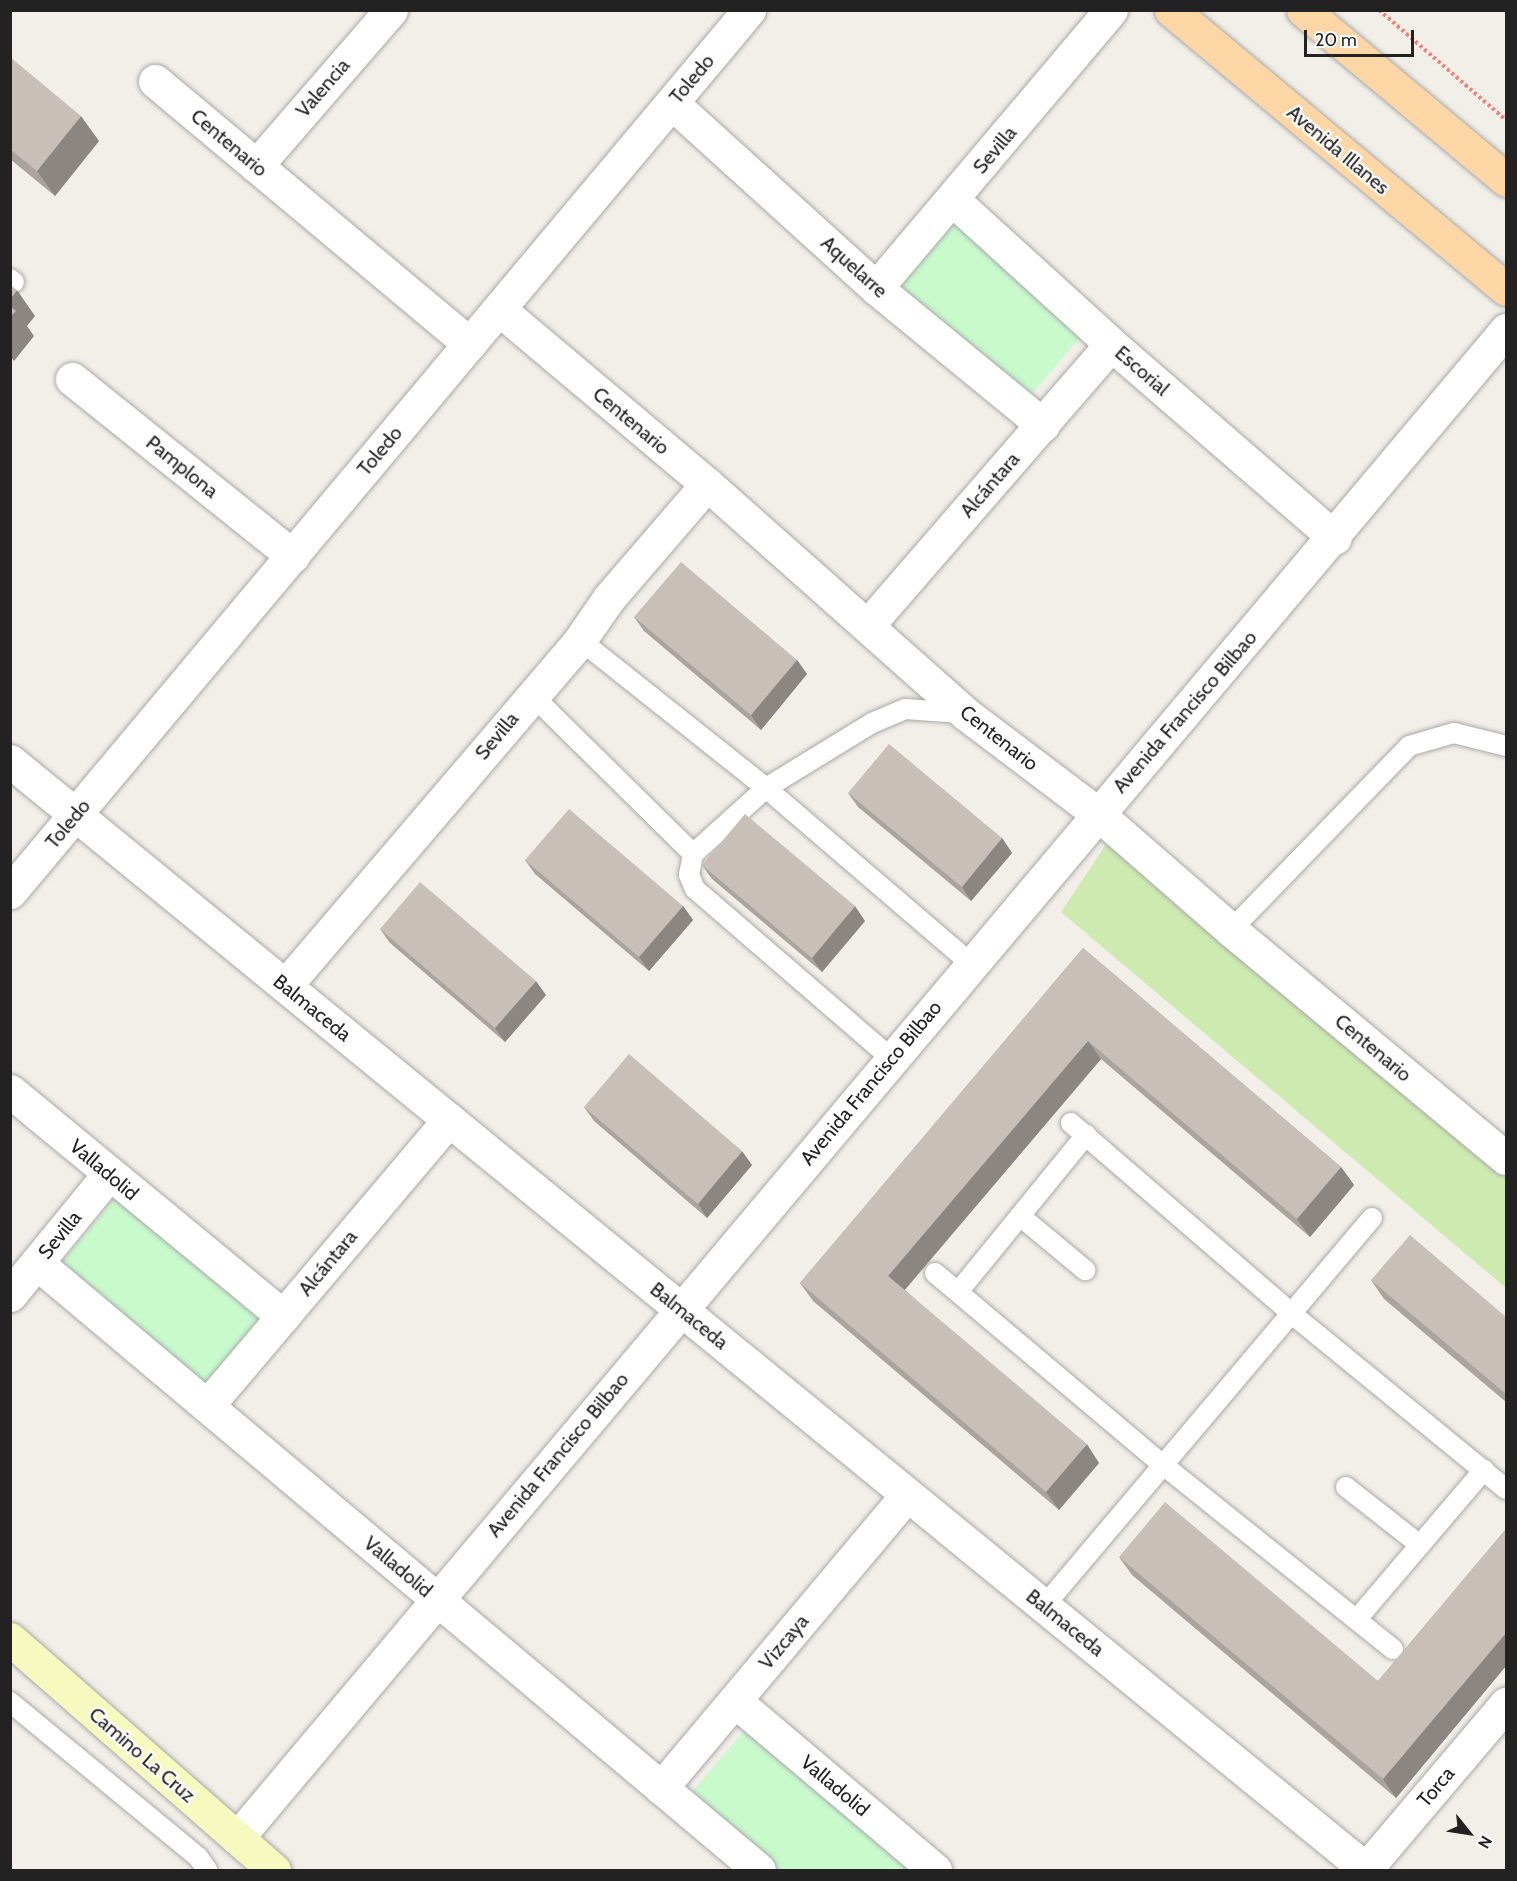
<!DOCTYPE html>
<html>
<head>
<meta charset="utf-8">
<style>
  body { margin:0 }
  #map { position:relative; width:1517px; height:1881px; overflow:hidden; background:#f2efe9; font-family:Cabin,sans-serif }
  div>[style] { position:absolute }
  .grass>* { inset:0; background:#cdebb0 }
  .park>* { inset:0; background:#c8facc }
  .path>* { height:4px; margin-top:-2px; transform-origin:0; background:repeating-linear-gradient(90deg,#fa8072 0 3px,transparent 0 6px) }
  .roads { filter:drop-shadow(0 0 2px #a9a9a9) drop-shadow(0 0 2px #a9a9a9) }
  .lane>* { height:20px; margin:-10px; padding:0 10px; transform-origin:10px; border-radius:10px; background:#fff }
  .street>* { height:33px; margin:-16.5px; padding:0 16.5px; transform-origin:16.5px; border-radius:16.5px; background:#fff }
  .secondary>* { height:33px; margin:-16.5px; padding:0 16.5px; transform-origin:16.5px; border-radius:16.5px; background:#f7fabf }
  .primary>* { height:33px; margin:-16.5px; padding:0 16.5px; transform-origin:16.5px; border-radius:16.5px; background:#fcd6a4 }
  .wall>* { inset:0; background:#aba49e }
  .shaded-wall>* { inset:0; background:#8b8681 }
  .building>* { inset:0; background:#c7bfb8 }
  span { translate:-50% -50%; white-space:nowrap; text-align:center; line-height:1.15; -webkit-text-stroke:4.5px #fff; paint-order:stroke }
  .street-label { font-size:20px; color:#222 }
  .frame { position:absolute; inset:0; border:12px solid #222; pointer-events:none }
  .north { position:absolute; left:1439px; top:1803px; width:60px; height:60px; -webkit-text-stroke:4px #fff; paint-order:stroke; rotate:120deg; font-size:16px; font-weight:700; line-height:24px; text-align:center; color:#222 }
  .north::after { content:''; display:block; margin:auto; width:21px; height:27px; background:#222; clip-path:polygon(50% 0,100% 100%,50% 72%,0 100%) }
  .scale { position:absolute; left:1304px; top:30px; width:110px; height:27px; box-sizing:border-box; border:3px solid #222; border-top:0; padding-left:8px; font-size:18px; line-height:21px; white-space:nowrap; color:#222; -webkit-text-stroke:4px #fff; paint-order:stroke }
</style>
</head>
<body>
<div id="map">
  <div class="grass">
    <i style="clip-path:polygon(1109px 840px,1506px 1175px,1506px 1288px,1061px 912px)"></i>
  </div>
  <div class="park">
    <i style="clip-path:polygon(940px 195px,1093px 322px,1026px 401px,872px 273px)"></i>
    <i style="clip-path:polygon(123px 1189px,264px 1315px,198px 1392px,54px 1271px)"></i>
    <i style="clip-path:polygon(754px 1719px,926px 1870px,775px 1870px,687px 1798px)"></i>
  </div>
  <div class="path">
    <i style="left:1379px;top:10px;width:168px;rotate:40.9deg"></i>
  </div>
  <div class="roads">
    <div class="lane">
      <i style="left:10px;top:279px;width:5px;rotate:37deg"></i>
      <i style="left:580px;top:640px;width:238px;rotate:38.5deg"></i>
      <i style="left:766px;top:788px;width:270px;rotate:40.6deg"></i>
      <i style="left:532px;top:695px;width:226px;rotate:44.6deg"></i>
      <i style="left:693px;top:854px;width:21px;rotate:101deg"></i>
      <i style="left:689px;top:875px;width:15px;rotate:67deg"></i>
      <i style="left:695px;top:889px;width:260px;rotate:40.8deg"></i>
      <i style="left:693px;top:854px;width:98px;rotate:-42.1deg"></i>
      <i style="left:766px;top:788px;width:124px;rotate:-31.5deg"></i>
      <i style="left:872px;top:723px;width:36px;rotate:-23deg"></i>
      <i style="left:905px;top:709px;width:57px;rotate:4deg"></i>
      <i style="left:1231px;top:930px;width:256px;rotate:-45.9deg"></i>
      <i style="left:1409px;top:746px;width:47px;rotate:-16.1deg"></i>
      <i style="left:1454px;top:733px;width:54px;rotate:14deg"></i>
      <i style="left:1071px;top:1123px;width:291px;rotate:40.8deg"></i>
      <i style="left:1291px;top:1313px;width:278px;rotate:39.3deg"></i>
      <i style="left:1020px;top:1216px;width:85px;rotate:39.7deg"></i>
      <i style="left:935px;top:1273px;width:297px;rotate:40.1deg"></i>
      <i style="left:1162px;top:1464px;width:296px;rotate:38.7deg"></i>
      <i style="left:958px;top:1292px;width:203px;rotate:-50.8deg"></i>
      <i style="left:1346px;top:1487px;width:94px;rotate:38.1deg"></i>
      <i style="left:1044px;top:1606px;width:508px;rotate:-49.79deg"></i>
      <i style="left:1357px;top:1619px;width:196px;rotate:-49.6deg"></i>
      <i style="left:10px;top:1702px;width:244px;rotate:39.5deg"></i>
      <i style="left:198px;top:1857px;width:16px;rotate:55deg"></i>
    </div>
    <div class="street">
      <i style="left:155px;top:81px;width:410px;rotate:39.9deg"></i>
      <i style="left:672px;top:103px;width:275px;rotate:42.2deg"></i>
      <i style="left:876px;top:288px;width:216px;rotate:39.4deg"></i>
      <i style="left:256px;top:166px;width:206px;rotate:-49.1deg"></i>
      <i style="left:953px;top:200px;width:214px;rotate:42.3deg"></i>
      <i style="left:1111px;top:344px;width:296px;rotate:40.9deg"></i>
      <i style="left:876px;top:288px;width:364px;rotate:-49.8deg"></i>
      <i style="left:499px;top:309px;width:272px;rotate:40.1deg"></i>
      <i style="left:707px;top:484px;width:346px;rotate:41.6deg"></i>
      <i style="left:966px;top:714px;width:166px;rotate:37.1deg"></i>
      <i style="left:1098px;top:814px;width:176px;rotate:41.1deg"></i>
      <i style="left:1231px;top:930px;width:357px;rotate:39.7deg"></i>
      <i style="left:72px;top:379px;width:283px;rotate:38.7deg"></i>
      <i style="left:868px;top:625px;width:371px;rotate:-49.1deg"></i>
      <i style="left:10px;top:761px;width:1753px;rotate:39.26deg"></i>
      <i style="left:10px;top:892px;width:1151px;rotate:-50.04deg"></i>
      <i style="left:285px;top:986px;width:455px;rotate:-49.5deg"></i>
      <i style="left:580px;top:640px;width:51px;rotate:-55.4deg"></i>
      <i style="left:609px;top:598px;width:150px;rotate:-49.3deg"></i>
      <i style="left:10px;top:1091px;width:354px;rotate:39.5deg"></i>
      <i style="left:37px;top:1263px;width:943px;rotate:40.05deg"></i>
      <i style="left:10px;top:1295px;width:156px;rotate:-50.7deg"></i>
      <i style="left:207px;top:1406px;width:375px;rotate:-49.8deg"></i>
      <i style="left:735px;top:1701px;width:262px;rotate:40.2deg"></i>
      <i style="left:661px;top:1788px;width:383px;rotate:-50deg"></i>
      <i style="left:237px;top:1838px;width:1971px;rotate:-49.92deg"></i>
      <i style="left:1365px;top:1870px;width:218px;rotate:-49.7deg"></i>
    </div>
    <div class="secondary">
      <i style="left:10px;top:1639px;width:351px;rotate:41.2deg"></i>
    </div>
    <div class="primary">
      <i style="left:1171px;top:10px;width:436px;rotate:39.8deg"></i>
      <i style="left:1303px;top:10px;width:265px;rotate:39.9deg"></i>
    </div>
  </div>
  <div class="wall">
    <i style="clip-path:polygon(10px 57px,99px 141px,55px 196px,10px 159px)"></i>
    <i style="clip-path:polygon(634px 617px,797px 660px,807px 674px,761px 730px,644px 631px)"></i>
    <i style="clip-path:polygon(848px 793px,1002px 838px,1012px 853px,971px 901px,858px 807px)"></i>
    <i style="clip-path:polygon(525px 860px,683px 906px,693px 920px,649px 971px,535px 874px)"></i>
    <i style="clip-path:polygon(702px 865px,865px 921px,822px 972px,712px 879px)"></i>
    <i style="clip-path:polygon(380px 929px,546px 995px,505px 1042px,390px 943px)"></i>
    <i style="clip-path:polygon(1083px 948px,1341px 1167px,1354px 1185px,1310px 1237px,1101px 1059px,905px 1290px,1099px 1463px,1059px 1510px,813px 1301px,800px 1283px)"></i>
    <i style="clip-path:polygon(584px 1107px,752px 1165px,707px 1218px,594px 1121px)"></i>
    <i style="clip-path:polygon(1371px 1280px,1506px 1317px,1506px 1402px,1384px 1299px)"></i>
    <i style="clip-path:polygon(1506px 1529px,1506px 1666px,1396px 1798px,1132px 1575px,1119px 1557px,1378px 1681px)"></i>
  </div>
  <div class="shaded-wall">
    <i style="clip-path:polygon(81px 116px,99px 141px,55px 196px,37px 171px)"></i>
    <i style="clip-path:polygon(17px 290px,35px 316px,27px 326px,34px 336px,14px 361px,10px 356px,10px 299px)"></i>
    <i style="clip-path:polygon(797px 660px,807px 674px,761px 730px,751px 715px)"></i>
    <i style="clip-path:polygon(1002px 838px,1012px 853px,971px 901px,962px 887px)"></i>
    <i style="clip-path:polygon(683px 906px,693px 920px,649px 971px,639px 957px)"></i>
    <i style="clip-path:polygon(855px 906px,865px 921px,822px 972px,812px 958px)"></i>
    <i style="clip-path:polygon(536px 981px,546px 995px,505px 1042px,495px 1028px)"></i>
    <i style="clip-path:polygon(1088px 1041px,1101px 1059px,901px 1294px,888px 1276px)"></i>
    <i style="clip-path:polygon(742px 1151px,752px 1165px,707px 1218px,698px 1204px)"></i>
    <i style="clip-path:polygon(1341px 1167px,1354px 1185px,1310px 1237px,1297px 1219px)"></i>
    <i style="clip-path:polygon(1087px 1444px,1099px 1463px,1059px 1510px,1046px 1492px)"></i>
    <i style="clip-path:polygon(1506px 1633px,1506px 1666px,1396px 1798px,1383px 1779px)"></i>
  </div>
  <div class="building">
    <i style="clip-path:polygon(10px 57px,81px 116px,37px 171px,10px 149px)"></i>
    <i style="clip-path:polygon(10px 285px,17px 290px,10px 299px)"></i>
    <i style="clip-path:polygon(10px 306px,16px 311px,10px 317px)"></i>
    <i style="clip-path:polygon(681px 562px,797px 660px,751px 715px,634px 617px)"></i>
    <i style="clip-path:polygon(889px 744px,1002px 838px,962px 887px,848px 793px)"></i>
    <i style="clip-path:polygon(569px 809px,683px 906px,639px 957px,525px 860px)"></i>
    <i style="clip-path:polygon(745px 814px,855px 906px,812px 958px,702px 865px)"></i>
    <i style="clip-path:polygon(420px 882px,536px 981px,495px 1028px,380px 929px)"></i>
    <i style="clip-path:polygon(1083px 948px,1341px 1167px,1297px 1219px,1088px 1041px,888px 1276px,1087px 1444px,1046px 1492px,800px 1283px)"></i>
    <i style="clip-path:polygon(629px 1054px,742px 1151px,698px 1204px,584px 1107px)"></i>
    <i style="clip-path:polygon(1410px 1235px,1506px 1317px,1506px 1394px,1371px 1280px)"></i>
    <i style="clip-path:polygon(1165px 1502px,1378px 1681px,1506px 1529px,1506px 1633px,1383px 1779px,1119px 1557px)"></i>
  </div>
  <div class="street-label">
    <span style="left:692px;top:79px;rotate:-50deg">Toledo</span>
    <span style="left:323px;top:88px;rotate:-49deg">Valencia</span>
    <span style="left:229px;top:143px;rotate:40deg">Centenario</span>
    <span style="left:995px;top:150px;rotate:-50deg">Sevilla</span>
    <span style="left:1338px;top:150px;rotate:40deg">Avenida Illanes</span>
    <span style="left:854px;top:267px;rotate:42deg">Aquelarre</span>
    <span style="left:1142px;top:371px;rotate:41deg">Escorial</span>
    <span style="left:631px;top:421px;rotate:40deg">Centenario</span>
    <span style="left:380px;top:451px;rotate:-50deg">Toledo</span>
    <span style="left:182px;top:467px;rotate:39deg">Pamplona</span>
    <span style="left:990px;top:485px;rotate:-49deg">Alcántara</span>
    <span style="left:1185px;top:712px;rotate:-49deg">Avenida Francisco Bilbao</span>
    <span style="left:497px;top:736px;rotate:-50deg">Sevilla</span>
    <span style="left:999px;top:738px;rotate:38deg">Centenario</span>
    <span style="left:68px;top:824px;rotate:-50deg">Toledo</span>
    <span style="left:312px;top:1008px;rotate:39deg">Balmaceda</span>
    <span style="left:1373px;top:1048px;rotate:40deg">Centenario</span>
    <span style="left:871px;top:1083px;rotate:-50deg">Avenida Francisco Bilbao</span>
    <span style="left:104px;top:1170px;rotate:40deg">Valladolid</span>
    <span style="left:60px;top:1235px;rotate:-51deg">Sevilla</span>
    <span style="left:328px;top:1263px;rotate:-50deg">Alcántara</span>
    <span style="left:689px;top:1316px;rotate:39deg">Balmaceda</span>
    <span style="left:558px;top:1455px;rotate:-50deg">Avenida Francisco Bilbao</span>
    <span style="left:398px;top:1567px;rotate:40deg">Valladolid</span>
    <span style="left:1065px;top:1623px;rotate:39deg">Balmaceda</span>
    <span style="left:784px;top:1642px;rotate:-50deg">Vizcaya</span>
    <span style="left:142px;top:1755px;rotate:41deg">Camino La Cruz</span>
    <span style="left:835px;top:1786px;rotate:40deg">Valladolid</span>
    <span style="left:1436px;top:1787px;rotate:-50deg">Torca</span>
  </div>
  <div class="frame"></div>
  <div class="north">N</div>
  <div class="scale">20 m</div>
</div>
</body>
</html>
